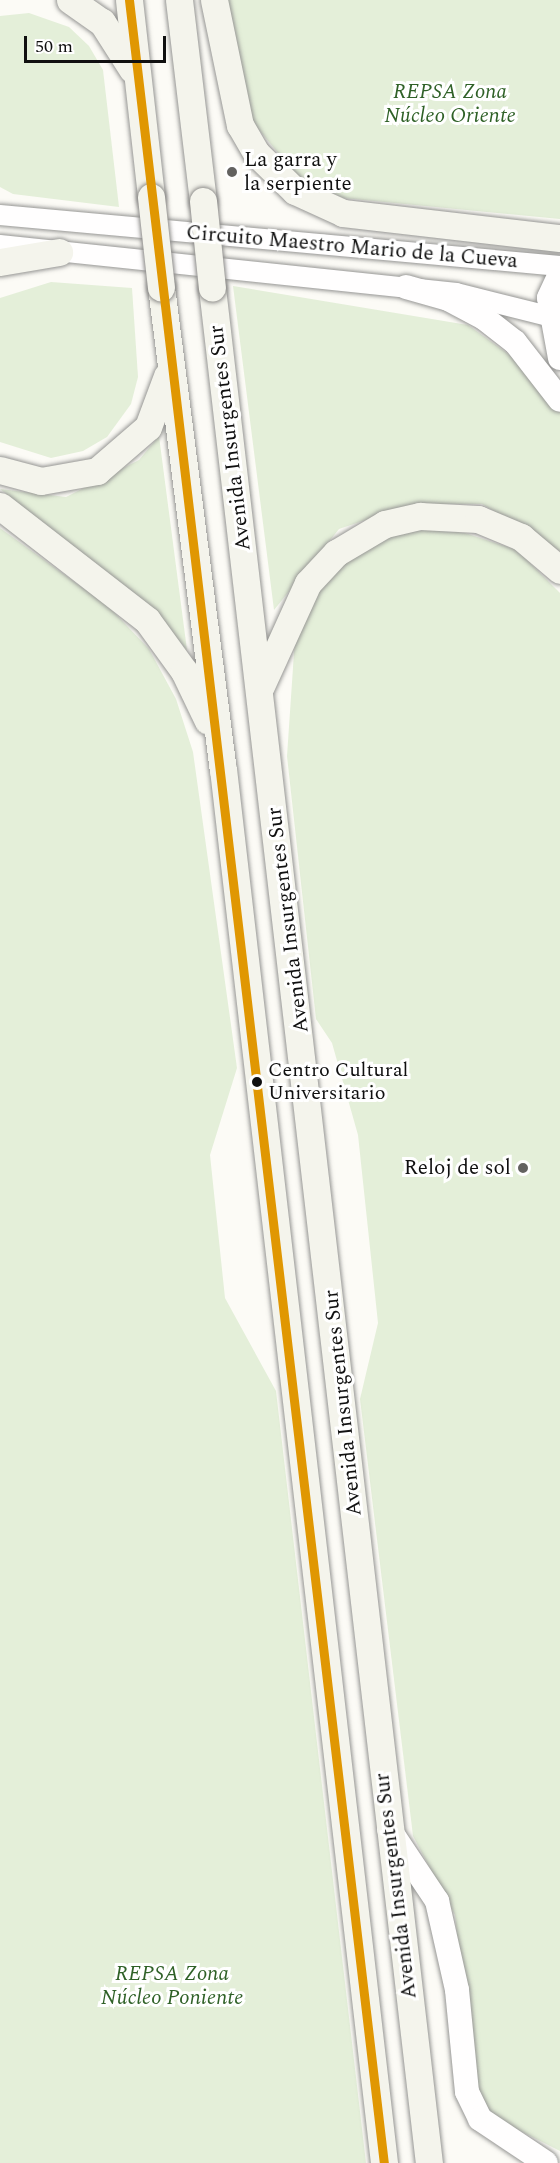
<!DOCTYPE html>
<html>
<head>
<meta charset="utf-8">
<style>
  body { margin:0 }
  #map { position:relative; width:560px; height:2163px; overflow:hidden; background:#fcfbf6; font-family:Spectral,serif }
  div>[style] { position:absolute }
  .green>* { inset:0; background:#e4efd9 }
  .roads { filter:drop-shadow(0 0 2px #969694) drop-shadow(0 0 2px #969694) }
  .minor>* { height:20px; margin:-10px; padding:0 10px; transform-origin:10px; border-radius:10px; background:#fffefe }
  .tertiary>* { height:24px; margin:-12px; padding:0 12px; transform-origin:12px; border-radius:12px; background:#fffefe }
  .secondary>* { height:27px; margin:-13.5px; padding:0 13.5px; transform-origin:13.5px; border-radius:13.5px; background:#f4f4ec }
  .bridges { filter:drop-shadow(0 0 2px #8d8c8a) drop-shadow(0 0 2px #8d8c8a) }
  .secondary-bridge>* { height:27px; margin:-13.5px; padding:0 13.5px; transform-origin:13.5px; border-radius:13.5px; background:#f4f4ec }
  .bus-1>* { height:9px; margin:-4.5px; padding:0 4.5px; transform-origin:4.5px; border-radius:4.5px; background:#e09702 }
  .dots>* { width:16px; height:16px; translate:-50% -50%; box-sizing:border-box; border:3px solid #fff; border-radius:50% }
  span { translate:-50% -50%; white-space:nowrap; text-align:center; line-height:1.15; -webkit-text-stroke:6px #fff; paint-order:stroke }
  .bus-label { font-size:20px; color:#101010 }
  .left { translate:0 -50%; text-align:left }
  .park-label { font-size:21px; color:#2f6127; font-style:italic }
  .poi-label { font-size:21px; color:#101010 }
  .right { translate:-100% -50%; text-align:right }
  .street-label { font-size:21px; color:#101010 }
  .scale { position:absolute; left:24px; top:36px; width:142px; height:27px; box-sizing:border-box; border:3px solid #101010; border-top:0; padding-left:8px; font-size:18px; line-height:21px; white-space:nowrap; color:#101010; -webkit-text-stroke:4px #fff; paint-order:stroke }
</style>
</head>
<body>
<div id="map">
  <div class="green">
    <i style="clip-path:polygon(226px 0,560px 0,560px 219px,343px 198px,297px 176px,251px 120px)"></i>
    <i style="clip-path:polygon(29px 13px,69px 27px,89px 46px,103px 70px,119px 207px,13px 194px,0 187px,0 16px)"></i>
    <i style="clip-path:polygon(51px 282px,132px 288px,138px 377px,131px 404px,107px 437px,83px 451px,51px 458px,0 442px,0 298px)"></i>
    <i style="clip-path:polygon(233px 286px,468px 325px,525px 366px,560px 412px,560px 551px,482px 504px,413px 504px,339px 529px,274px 610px)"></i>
    <i style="clip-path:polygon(159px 436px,187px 650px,150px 607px,0 489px,66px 497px,139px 460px)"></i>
    <i style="clip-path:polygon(408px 527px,465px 533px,517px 550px,560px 593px,560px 2151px,487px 2114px,471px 2069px,455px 1915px,413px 1836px,360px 1399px,378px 1323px,358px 1135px,332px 1043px,316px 1019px,287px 756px,295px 638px,314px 593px,345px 554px)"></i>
    <i style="clip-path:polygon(0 528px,109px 607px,149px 649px,176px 699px,193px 752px,237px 1068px,210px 1155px,225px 1298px,276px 1391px,366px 2163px,0 2163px)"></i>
  </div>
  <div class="roads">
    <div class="minor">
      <i style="left:0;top:215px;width:562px;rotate:5.2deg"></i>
      <i style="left:0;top:245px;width:459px;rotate:6deg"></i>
      <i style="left:456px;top:293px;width:99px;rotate:14deg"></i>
    </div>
    <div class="tertiary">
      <i style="left:560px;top:274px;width:26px;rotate:115deg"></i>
      <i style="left:549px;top:298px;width:61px;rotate:79.6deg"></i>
      <i style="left:406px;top:287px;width:44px;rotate:15.9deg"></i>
      <i style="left:448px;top:299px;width:41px;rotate:27.8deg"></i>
      <i style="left:484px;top:318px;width:39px;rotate:38deg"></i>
      <i style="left:515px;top:342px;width:73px;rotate:52.2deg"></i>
      <i style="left:389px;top:1829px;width:87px;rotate:56.3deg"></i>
      <i style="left:437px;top:1901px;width:91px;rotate:77.3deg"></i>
      <i style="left:457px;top:1990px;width:102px;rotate:84.4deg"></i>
      <i style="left:467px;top:2092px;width:30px;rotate:64deg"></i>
      <i style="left:480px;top:2119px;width:79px;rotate:33.7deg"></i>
    </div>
    <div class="secondary">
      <i style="left:70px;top:0;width:39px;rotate:35deg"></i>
      <i style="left:102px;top:22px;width:56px;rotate:57.4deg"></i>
      <i style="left:129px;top:0;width:198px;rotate:83.6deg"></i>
      <i style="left:179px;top:0;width:202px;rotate:83.2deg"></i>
      <i style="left:214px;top:0;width:128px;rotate:78.3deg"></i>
      <i style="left:240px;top:125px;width:34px;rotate:60deg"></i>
      <i style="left:257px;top:154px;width:53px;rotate:44.2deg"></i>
      <i style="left:295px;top:191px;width:53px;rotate:24.6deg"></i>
      <i style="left:343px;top:213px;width:218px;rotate:6.6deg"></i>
      <i style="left:0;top:262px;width:60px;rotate:-9.6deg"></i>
      <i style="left:161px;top:287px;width:486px;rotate:82.7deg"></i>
      <i style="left:223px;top:769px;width:1403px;rotate:83.41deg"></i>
      <i style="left:212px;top:288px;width:1888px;rotate:83.4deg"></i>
      <i style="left:0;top:470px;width:42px;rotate:15deg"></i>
      <i style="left:41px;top:481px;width:57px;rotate:-10.1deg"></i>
      <i style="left:97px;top:471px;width:67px;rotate:-40.8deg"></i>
      <i style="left:148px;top:427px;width:54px;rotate:-69.6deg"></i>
      <i style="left:0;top:506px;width:186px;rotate:37.8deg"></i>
      <i style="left:147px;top:620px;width:63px;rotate:54deg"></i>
      <i style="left:184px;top:671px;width:55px;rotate:64.4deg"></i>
      <i style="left:261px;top:686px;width:113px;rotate:-65.5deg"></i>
      <i style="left:308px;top:583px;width:41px;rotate:-47deg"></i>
      <i style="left:336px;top:553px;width:57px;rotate:-30.6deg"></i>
      <i style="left:385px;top:524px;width:36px;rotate:-13deg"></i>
      <i style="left:420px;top:516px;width:58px;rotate:3deg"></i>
      <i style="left:478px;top:519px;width:47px;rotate:22.7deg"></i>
      <i style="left:521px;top:537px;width:51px;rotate:40.2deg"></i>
    </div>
  </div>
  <div class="bridges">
    <div class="secondary-bridge">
      <i style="left:151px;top:197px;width:91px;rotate:83.7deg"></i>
      <i style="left:203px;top:201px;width:87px;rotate:84.1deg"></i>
    </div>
  </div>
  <div class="bus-1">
    <i style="left:129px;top:0;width:2178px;rotate:83.28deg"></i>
  </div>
  <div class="dots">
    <i style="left:232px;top:172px;background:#636260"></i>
    <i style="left:257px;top:1082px;background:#101010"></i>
    <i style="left:523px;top:1168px;background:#636260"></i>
  </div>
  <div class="bus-label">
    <span class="left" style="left:268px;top:1082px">Centro Cultural<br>Universitario</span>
  </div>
  <div class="park-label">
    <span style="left:450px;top:104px">REPSA Zona<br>Núcleo Oriente</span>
    <span style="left:172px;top:1986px">REPSA Zona<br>Núcleo Poniente</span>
  </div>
  <div class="poi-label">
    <span class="left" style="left:244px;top:172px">La garra y<br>la serpiente</span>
    <span class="right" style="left:511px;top:1168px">Reloj de sol</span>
  </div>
  <div class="street-label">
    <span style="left:352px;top:247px;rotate:5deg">Circuito Maestro Mario de la Cueva</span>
    <span style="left:230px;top:438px;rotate:-97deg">Avenida Insurgentes Sur</span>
    <span style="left:288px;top:920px;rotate:-97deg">Avenida Insurgentes Sur</span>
    <span style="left:343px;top:1403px;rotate:-96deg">Avenida Insurgentes Sur</span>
    <span style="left:396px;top:1886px;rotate:-97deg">Avenida Insurgentes Sur</span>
  </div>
  <div class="scale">50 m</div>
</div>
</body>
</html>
